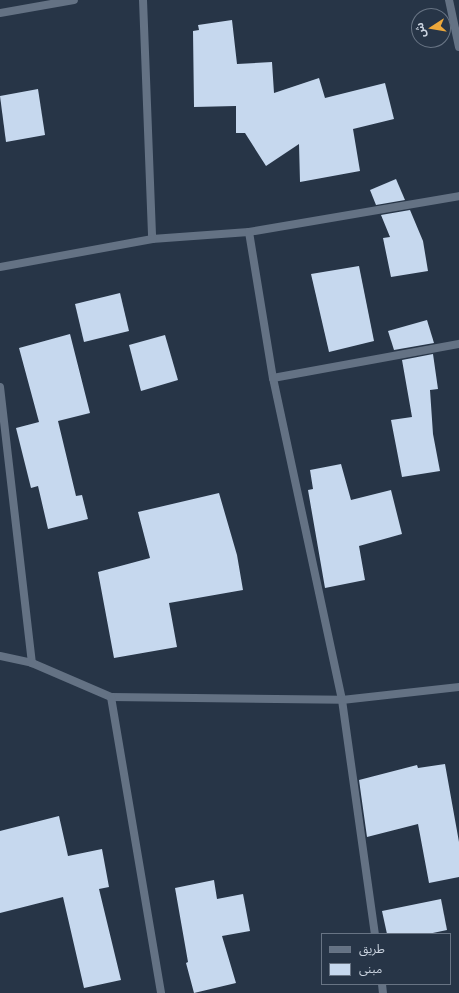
<!DOCTYPE html>
<html>
<head>
<meta charset="utf-8">
<style>
  body { margin:0 }
  #map { position:relative; width:459px; height:993px; overflow:hidden; background:#273547; font-family:Mulish,"Noto Sans Arabic",sans-serif }
  div>[style] { position:absolute }
  .building>* { inset:0; background:#c6d8ee }
  .street>* { height:8px; margin:-4px; padding:0 4px; transform-origin:4px; border-radius:4px; background:#647284 }
  span { translate:-50% -50%; white-space:nowrap; text-align:center; line-height:1.15; -webkit-text-stroke:4px #273547; paint-order:stroke }
  .legend { position:absolute; left:321px; top:933px; width:130px; height:52px; box-sizing:border-box; background:#273547; border:1px solid #687484; margin:0; padding:5px 7px; list-style:none; font-size:12px; color:#cad3df }
  .legend li { display:flex; align-items:center; gap:8px; height:20px }
  .legend b { width:20px; border:1px solid #687484 }
  .north { position:absolute; left:411px; top:8px; width:40px; height:40px; box-sizing:border-box; background:#273547; border:1px solid #687484; border-radius:50%; rotate:258deg; font-size:11px; font-weight:700; line-height:16px; text-align:center; color:#cad3df }
  .north::after { content:''; display:block; margin:auto; width:14px; height:18px; background:#eda83b; clip-path:polygon(50% 0,100% 100%,50% 72%,0 100%) }
</style>
</head>
<body>
<div id="map">
  <div class="building">
    <i style="clip-path:polygon(232px 20px,237px 64px,272px 62px,274px 93px,319px 78px,325px 98px,385px 83px,394px 119px,353px 129px,360px 171px,300px 182px,299px 144px,266px 166px,245px 133px,236px 133px,236px 106px,194px 107px,193px 31px,199px 30px,198px 25px)"></i>
    <i style="clip-path:polygon(38px 89px,45px 135px,6px 142px,0 96px)"></i>
    <i style="clip-path:polygon(396px 179px,405px 200px,376px 205px,370px 190px)"></i>
    <i style="clip-path:polygon(410px 210px,423px 241px,428px 271px,391px 277px,383px 238px,390px 237px,381px 215px)"></i>
    <i style="clip-path:polygon(359px 266px,374px 341px,329px 352px,311px 274px)"></i>
    <i style="clip-path:polygon(120px 293px,129px 331px,84px 342px,75px 304px)"></i>
    <i style="clip-path:polygon(427px 320px,434px 343px,394px 350px,388px 331px)"></i>
    <i style="clip-path:polygon(70px 334px,90px 413px,58px 421px,76px 496px,82px 495px,88px 519px,48px 529px,38px 486px,31px 488px,16px 428px,39px 422px,19px 348px)"></i>
    <i style="clip-path:polygon(165px 335px,178px 380px,141px 391px,129px 345px)"></i>
    <i style="clip-path:polygon(433px 354px,438px 389px,430px 390px,433px 434px,440px 471px,402px 477px,391px 420px,412px 417px,402px 360px)"></i>
    <i style="clip-path:polygon(341px 464px,351px 500px,391px 490px,402px 534px,359px 546px,365px 580px,325px 588px,308px 490px,313px 489px,310px 470px)"></i>
    <i style="clip-path:polygon(219px 493px,237px 555px,243px 590px,169px 603px,177px 647px,114px 658px,98px 572px,150px 558px,138px 512px)"></i>
    <i style="clip-path:polygon(445px 764px,459px 842px,459px 877px,429px 883px,418px 824px,367px 837px,359px 780px,417px 765px,418px 768px)"></i>
    <i style="clip-path:polygon(59px 816px,68px 856px,102px 849px,109px 887px,99px 889px,121px 980px,84px 988px,63px 897px,0 913px,0 831px)"></i>
    <i style="clip-path:polygon(214px 880px,217px 899px,243px 894px,250px 931px,222px 936px,236px 983px,194px 993px,186px 963px,188px 962px,175px 888px)"></i>
    <i style="clip-path:polygon(441px 899px,447px 930px,428px 934px,387px 934px,382px 911px)"></i>
  </div>
  <div class="street">
    <i style="left:143px;top:0;width:239px;rotate:87.8deg"></i>
    <i style="left:152px;top:239px;width:97px;rotate:-4.1deg"></i>
    <i style="left:249px;top:232px;width:148px;rotate:80.7deg"></i>
    <i style="left:273px;top:378px;width:329px;rotate:77.9deg"></i>
    <i style="left:342px;top:700px;width:236px;rotate:82deg"></i>
    <i style="left:449px;top:0;width:48px;rotate:78deg"></i>
    <i style="left:0;top:13px;width:75px;rotate:-10deg"></i>
    <i style="left:249px;top:232px;width:213px;rotate:-9.7deg"></i>
    <i style="left:0;top:267px;width:155px;rotate:-10.4deg"></i>
    <i style="left:273px;top:378px;width:189px;rotate:-10.4deg"></i>
    <i style="left:0;top:387px;width:278px;rotate:83.4deg"></i>
    <i style="left:0;top:656px;width:33px;rotate:12deg"></i>
    <i style="left:32px;top:663px;width:86px;rotate:23.3deg"></i>
    <i style="left:111px;top:697px;width:231px;rotate:0.7deg"></i>
    <i style="left:342px;top:700px;width:118px;rotate:-6.3deg"></i>
    <i style="left:111px;top:697px;width:300px;rotate:80.4deg"></i>
    <i style="left:382px;top:984px;width:9px;rotate:84deg"></i>
  </div>
  <ul class="legend">
  <li><b style="height:5px;background:#647284"></b>طريق</li>
  <li><b style="height:11px;background:#c6d8ee"></b>مبنى</li>
  </ul>
  <div class="north">ش</div>
</div>
</body>
</html>
